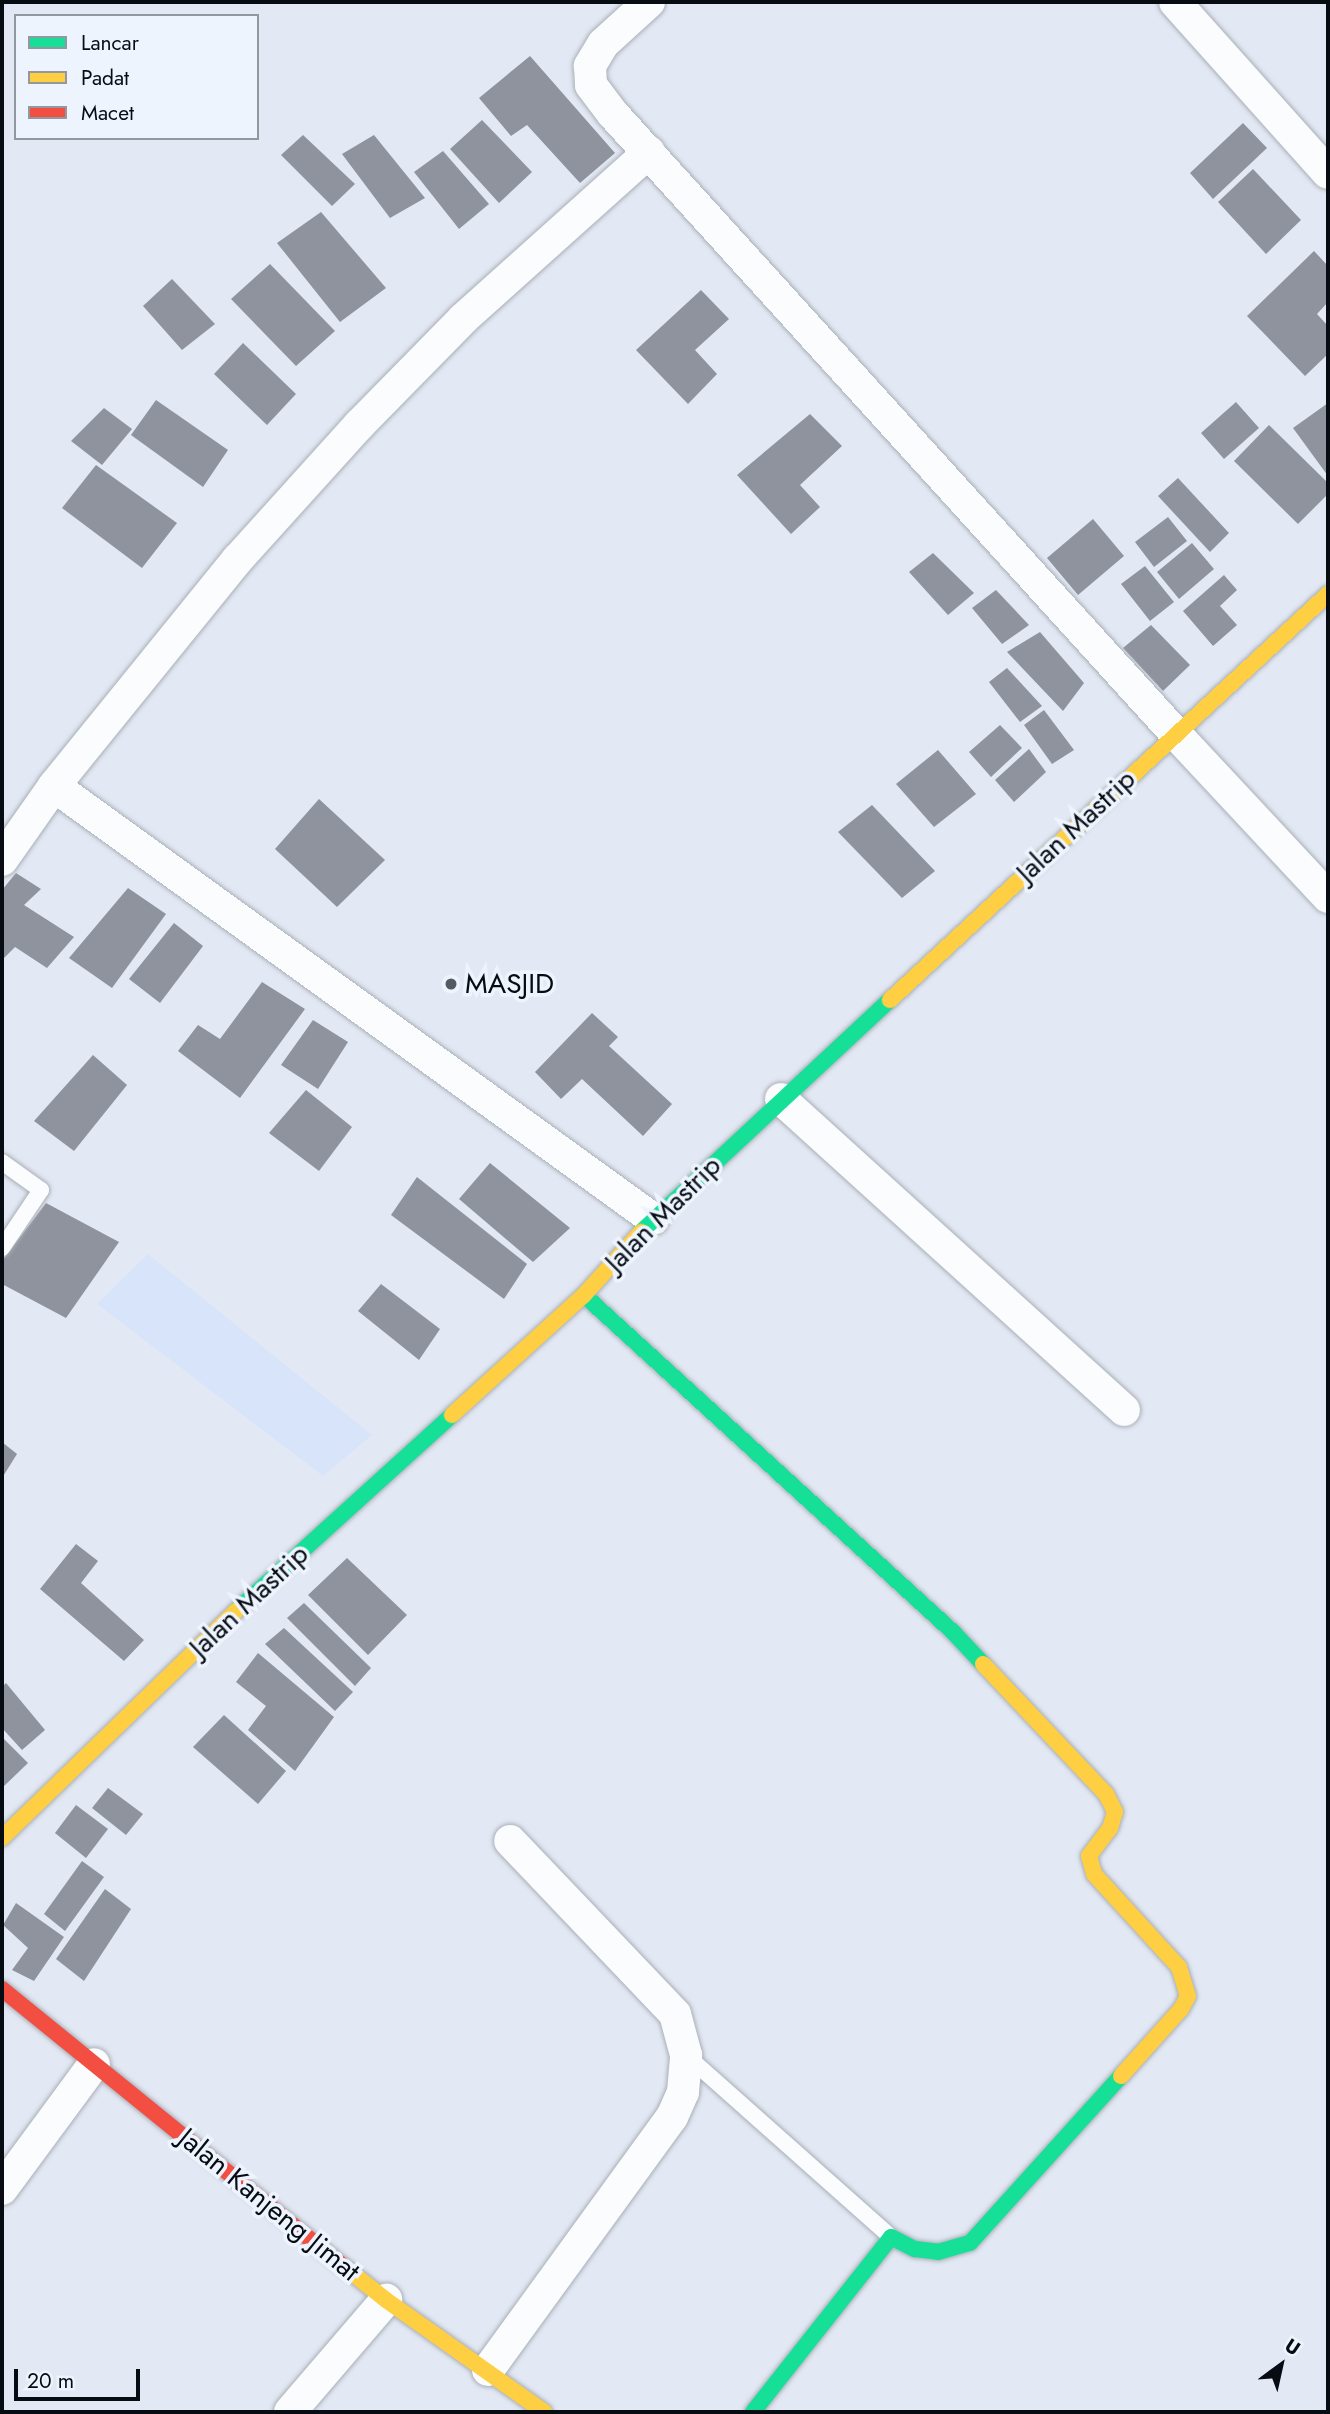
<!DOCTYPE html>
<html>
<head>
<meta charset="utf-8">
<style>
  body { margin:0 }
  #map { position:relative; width:1330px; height:2414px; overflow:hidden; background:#e3e9f4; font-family:Jost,sans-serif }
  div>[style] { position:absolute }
  .built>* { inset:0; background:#d7e4fa }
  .building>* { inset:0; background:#8e939d }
  .roads { filter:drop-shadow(0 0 2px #a9afb8) drop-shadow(0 0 2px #a9afb8) }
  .lane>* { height:16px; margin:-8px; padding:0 8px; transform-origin:8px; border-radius:8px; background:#fbfcfd }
  .street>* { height:32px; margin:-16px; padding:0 16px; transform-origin:16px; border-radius:16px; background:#fbfcfd }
  .fast>* { height:16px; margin:-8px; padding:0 8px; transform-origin:8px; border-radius:8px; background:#16e098 }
  .slow>* { height:16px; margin:-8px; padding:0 8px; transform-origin:8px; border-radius:8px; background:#ffcf43 }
  .jam>* { height:16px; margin:-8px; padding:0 8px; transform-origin:8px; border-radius:8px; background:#f24e42 }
  .dots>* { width:19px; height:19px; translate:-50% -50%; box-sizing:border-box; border:4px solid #eef4fe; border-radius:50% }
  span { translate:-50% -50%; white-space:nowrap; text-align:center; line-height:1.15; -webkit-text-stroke:7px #eef4fe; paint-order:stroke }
  .street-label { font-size:28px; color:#070c13 }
  .poi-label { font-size:28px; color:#070c13 }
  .left { translate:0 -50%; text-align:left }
  .frame { position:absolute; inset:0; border:4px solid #070c13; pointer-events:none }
  .legend { position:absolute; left:14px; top:14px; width:245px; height:126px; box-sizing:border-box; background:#eef4fe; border:2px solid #9297a0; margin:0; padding:9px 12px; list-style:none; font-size:21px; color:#070c13 }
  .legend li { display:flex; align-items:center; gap:14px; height:35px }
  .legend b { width:35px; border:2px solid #9297a0 }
  .north { position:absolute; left:1246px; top:2330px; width:70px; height:70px; -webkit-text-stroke:5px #eef4fe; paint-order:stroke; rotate:33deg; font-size:19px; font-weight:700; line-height:28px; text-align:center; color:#070c13 }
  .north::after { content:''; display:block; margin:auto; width:24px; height:32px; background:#070c13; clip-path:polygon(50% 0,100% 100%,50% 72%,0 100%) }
  .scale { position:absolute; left:14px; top:2369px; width:126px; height:32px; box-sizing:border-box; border:4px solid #070c13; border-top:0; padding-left:9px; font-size:21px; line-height:24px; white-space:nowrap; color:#070c13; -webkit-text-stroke:5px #eef4fe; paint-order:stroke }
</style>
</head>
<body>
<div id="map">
  <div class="built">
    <i style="clip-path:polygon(148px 1254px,372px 1435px,323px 1476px,97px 1304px)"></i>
  </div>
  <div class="building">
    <i style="clip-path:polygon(530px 56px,615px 153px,580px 183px,527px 125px,511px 136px,479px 98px)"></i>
    <i style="clip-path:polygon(482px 120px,532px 172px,499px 203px,450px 149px)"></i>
    <i style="clip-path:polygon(1243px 123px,1267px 148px,1213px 199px,1190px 173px)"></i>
    <i style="clip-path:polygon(303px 135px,355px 184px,332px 206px,281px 155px)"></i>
    <i style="clip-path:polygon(374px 135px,425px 198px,390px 218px,342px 154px)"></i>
    <i style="clip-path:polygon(443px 151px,489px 204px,459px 229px,414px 172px)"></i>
    <i style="clip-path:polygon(1253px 169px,1301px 220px,1266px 254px,1218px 202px)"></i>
    <i style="clip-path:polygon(321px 212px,386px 288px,340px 322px,277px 243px)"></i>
    <i style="clip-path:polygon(1314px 251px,1328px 266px,1328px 302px,1317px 314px,1328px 326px,1328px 354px,1305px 376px,1247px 316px)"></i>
    <i style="clip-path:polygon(270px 264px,335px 331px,296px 366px,231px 299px)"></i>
    <i style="clip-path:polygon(172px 279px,215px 324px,182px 350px,143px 306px)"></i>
    <i style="clip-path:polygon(701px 290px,729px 319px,695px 350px,717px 374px,688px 404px,636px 350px)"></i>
    <i style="clip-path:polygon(243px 343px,296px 394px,267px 425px,214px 374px)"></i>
    <i style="clip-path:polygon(156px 400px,228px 450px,203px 487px,131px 435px)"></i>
    <i style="clip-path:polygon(1236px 402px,1259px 428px,1224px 459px,1201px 433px)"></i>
    <i style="clip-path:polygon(1328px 403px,1328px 476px,1293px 428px)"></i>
    <i style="clip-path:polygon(104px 408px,132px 429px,102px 465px,71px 441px)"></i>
    <i style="clip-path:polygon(810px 414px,842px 446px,800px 485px,820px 507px,791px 534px,737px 475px)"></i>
    <i style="clip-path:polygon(1269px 425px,1328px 483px,1328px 494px,1298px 524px,1234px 461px)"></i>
    <i style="clip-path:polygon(96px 465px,177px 523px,142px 568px,62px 508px)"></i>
    <i style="clip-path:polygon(1178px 478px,1229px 533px,1210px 552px,1158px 496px)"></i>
    <i style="clip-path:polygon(1168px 517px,1187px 541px,1154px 567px,1135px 542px)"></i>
    <i style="clip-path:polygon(1093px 519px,1124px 556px,1078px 595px,1047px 558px)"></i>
    <i style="clip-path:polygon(1192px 543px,1214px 569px,1179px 599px,1157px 572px)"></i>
    <i style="clip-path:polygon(933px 553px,974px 593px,948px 615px,909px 572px)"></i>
    <i style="clip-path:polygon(1145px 566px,1174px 602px,1150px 621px,1121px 584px)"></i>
    <i style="clip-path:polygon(1224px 575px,1237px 590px,1220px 606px,1237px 625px,1213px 646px,1183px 611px)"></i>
    <i style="clip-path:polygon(996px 590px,1029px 625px,1002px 644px,972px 608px)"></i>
    <i style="clip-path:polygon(1151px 625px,1190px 665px,1163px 691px,1123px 648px)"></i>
    <i style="clip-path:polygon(1040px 632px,1084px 683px,1063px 711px,1007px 652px)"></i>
    <i style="clip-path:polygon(1007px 668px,1042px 706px,1020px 722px,989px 682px)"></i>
    <i style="clip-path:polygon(1044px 710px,1074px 750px,1052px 764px,1024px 725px)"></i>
    <i style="clip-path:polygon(1000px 725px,1022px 748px,991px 777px,969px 752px)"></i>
    <i style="clip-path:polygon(1029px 749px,1046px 772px,1014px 802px,995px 780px)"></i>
    <i style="clip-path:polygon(938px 750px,976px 794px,934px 827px,896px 784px)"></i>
    <i style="clip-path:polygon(319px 799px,385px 860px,337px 907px,275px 849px)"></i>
    <i style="clip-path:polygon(872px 805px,935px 871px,902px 898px,838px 832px)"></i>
    <i style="clip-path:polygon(16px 873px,41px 889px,24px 905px,74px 937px,47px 968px,15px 947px,2px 960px,2px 890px)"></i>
    <i style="clip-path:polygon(128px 888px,166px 914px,112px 988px,69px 958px)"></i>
    <i style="clip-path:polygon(174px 923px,203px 946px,160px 1003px,129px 979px)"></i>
    <i style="clip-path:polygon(262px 982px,305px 1009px,240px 1098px,178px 1051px,198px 1025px,220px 1039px)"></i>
    <i style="clip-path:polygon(592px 1013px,618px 1037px,609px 1046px,672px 1104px,643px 1136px,582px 1079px,561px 1099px,535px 1072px)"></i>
    <i style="clip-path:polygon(313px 1020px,348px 1042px,318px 1089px,281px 1065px)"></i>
    <i style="clip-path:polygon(93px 1055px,127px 1085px,74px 1151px,34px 1121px)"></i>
    <i style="clip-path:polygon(306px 1090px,352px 1127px,319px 1171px,269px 1133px)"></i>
    <i style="clip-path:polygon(490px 1163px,570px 1228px,533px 1262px,459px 1199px)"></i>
    <i style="clip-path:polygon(417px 1177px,527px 1264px,504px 1299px,391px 1215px)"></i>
    <i style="clip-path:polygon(46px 1203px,119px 1242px,66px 1318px,2px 1284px,2px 1261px)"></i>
    <i style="clip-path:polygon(381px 1284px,440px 1329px,419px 1360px,358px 1311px)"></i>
    <i style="clip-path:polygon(2px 1442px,17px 1454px,2px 1478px)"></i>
    <i style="clip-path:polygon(76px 1544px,98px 1561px,81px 1583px,144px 1640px,124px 1661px,40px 1589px)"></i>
    <i style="clip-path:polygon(347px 1558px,407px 1615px,368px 1655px,308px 1595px)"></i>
    <i style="clip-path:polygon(304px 1603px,371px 1668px,355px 1686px,287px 1618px)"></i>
    <i style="clip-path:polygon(284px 1628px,353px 1692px,335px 1711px,265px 1644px)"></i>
    <i style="clip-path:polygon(258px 1653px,334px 1717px,295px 1771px,248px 1730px,266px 1706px,236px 1682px)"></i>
    <i style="clip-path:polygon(6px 1683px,45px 1730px,22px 1750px,2px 1728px,2px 1687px)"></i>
    <i style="clip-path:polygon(224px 1715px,286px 1771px,258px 1804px,193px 1747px)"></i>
    <i style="clip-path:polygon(2px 1737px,28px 1763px,2px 1788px)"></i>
    <i style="clip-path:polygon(108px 1788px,143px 1814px,126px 1835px,92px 1808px)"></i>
    <i style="clip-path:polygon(76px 1805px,108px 1829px,86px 1858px,55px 1833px)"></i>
    <i style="clip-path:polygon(82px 1861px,104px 1877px,65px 1931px,44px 1914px)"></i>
    <i style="clip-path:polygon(105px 1889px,131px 1909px,84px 1981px,56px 1959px)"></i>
    <i style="clip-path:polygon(16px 1903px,64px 1937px,34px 1981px,12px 1970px,28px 1948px,3px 1925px)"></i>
  </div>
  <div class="roads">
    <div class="lane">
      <i style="left:2px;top:1162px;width:48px;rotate:35.7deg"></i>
      <i style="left:41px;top:1190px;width:70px;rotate:123.9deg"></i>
      <i style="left:686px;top:2055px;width:274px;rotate:41.6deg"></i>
    </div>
    <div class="street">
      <i style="left:649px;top:2px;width:62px;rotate:137.6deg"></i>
      <i style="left:603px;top:44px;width:26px;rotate:121deg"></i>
      <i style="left:590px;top:66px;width:19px;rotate:87deg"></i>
      <i style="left:591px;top:85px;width:36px;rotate:53deg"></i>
      <i style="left:613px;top:114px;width:837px;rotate:47.76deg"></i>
      <i style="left:1176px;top:734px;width:223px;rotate:47deg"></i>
      <i style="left:1175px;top:2px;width:229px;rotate:48.2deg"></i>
      <i style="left:54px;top:786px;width:739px;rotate:35.86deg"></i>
      <i style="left:2px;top:860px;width:90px;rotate:-54.9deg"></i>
      <i style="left:54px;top:786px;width:292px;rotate:-51deg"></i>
      <i style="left:238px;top:559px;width:181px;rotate:-47.9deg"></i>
      <i style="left:359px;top:425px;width:148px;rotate:-45.5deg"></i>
      <i style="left:463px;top:319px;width:250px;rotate:-41.9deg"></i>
      <i style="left:781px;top:1099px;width:463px;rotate:42.2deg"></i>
      <i style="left:2px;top:2189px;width:155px;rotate:-53.6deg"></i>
      <i style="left:488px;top:2370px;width:313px;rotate:-54deg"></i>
      <i style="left:672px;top:2117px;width:27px;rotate:-66deg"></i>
      <i style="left:683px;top:2092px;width:37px;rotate:-85deg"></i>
      <i style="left:686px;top:2055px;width:42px;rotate:-105deg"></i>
      <i style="left:675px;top:2014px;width:239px;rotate:-133.6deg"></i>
      <i style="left:290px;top:2412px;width:148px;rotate:-49.4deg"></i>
    </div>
    <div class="fast">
      <i style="left:641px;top:1232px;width:340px;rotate:-43deg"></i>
      <i style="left:584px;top:1295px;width:500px;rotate:42.4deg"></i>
      <i style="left:953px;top:1632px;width:44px;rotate:46.8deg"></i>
      <i style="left:237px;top:1610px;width:290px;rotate:-42.2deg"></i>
      <i style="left:753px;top:2412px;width:223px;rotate:-51.7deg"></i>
      <i style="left:891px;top:2237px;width:27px;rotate:27deg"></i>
      <i style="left:915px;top:2249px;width:23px;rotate:7deg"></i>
      <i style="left:938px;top:2252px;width:33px;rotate:-16deg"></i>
      <i style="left:970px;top:2243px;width:225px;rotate:-47.9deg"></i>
    </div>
    <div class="slow">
      <i style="left:890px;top:1000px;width:597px;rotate:-42.83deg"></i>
      <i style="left:452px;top:1415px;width:178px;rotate:-42.3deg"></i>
      <i style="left:584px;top:1295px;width:85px;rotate:-47.9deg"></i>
      <i style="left:983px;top:1664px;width:179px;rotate:46.6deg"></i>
      <i style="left:1106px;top:1794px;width:20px;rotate:63deg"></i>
      <i style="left:1115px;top:1812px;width:17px;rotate:107deg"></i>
      <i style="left:1110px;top:1828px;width:35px;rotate:127deg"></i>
      <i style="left:1089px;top:1856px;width:19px;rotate:74deg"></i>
      <i style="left:1094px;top:1874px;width:126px;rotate:47.6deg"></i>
      <i style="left:1179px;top:1967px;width:30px;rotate:73deg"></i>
      <i style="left:1188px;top:1996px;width:15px;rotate:118deg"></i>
      <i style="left:1181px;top:2009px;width:90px;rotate:131.8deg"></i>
      <i style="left:2px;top:1838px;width:327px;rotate:-44.1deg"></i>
      <i style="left:342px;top:2265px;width:56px;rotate:38.5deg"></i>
      <i style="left:386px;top:2300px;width:194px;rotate:35.3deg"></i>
    </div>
    <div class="jam">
      <i style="left:2px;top:1989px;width:438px;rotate:39.1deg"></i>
    </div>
  </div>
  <div class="dots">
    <i style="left:451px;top:984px;background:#545962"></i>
  </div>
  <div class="street-label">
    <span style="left:1076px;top:826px;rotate:-43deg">Jalan Mastrip</span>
    <span style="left:663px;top:1214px;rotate:-45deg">Jalan Mastrip</span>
    <span style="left:249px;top:1601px;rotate:-43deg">Jalan Mastrip</span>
    <span style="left:269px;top:2205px;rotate:39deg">Jalan Kanjeng Jimat</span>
  </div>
  <div class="poi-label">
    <span class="left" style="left:465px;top:984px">MASJID</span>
  </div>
  <div class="frame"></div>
  <ul class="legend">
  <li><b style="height:9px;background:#16e098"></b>Lancar</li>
  <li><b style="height:9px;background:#ffcf43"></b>Padat</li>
  <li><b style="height:9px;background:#f24e42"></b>Macet</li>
  </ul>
  <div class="north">U</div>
  <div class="scale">20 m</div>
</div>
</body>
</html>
